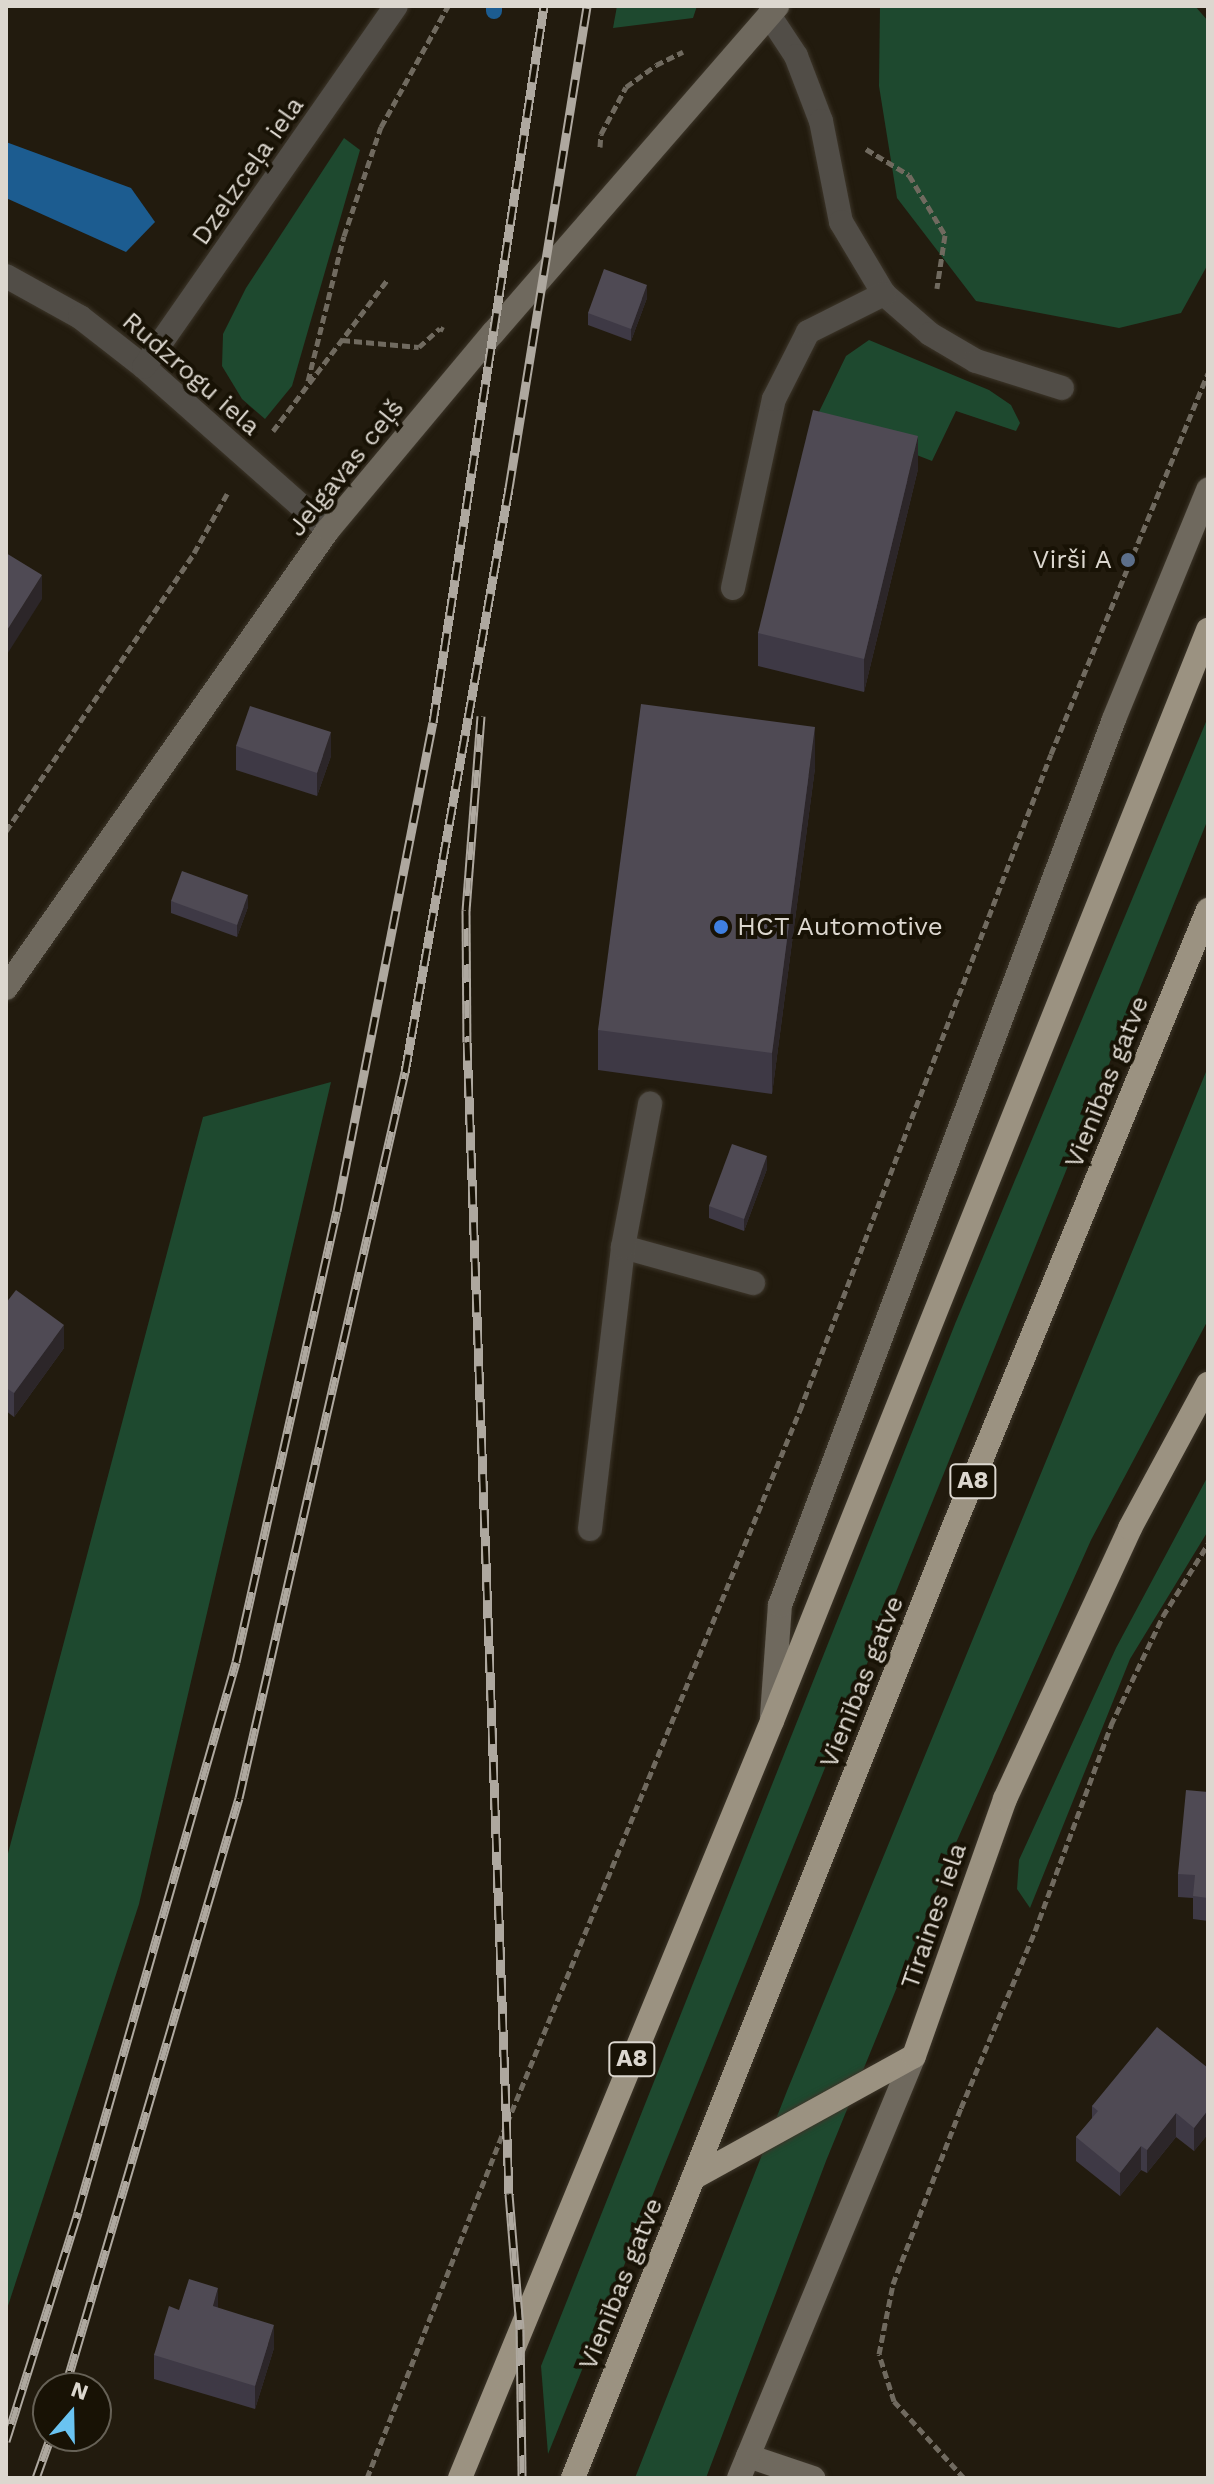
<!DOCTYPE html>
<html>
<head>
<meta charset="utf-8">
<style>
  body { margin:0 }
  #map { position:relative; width:1214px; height:2484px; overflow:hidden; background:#221b0e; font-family:"Work Sans",sans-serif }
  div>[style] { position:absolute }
  .green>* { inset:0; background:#1e492f }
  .water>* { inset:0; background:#1c5c90 }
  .stream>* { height:16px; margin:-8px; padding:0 8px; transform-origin:8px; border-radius:8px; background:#1c5c90 }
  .path>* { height:5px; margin-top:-2.5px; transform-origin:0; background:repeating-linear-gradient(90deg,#706a5f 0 8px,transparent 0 12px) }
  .roads { filter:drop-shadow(0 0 2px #3c3529) drop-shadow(0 0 2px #3c3529) }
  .lane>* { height:24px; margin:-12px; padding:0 12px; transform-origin:12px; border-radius:12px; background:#514d47 }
  .street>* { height:24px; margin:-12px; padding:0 12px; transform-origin:12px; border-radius:12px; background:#514d47 }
  .secondary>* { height:24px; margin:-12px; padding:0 12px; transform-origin:12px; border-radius:12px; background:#6f695e }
  .highway>* { height:24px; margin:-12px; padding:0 12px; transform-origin:12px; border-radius:12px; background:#9b9281 }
  .rail>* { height:9px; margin-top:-4.5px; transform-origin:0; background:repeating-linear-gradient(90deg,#181205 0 18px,#aea89f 0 36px); box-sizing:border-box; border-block:2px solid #aea89f }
  .wall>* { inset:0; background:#3e3945 }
  .shaded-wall>* { inset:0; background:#2c2629 }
  .building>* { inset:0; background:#4f4a54 }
  .dots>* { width:22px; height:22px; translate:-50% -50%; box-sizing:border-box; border:4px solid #181205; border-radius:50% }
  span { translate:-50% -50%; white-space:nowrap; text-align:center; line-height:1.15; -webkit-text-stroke:8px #181205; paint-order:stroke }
  .shield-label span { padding:2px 6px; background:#181205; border:2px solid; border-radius:6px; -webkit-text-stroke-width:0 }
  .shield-label { font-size:24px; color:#dcd7cf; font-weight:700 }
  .street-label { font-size:26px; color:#dcd7cf }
  .poi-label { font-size:26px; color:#dcd7cf }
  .right { translate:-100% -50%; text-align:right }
  .left { translate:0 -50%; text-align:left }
  .frame { position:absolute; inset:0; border:8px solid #dcd7cf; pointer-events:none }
  .north { position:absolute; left:32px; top:2372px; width:80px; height:80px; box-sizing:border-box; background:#181205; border:2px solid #666156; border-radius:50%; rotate:20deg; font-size:22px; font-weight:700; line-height:32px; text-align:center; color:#dcd7cf }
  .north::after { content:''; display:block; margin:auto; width:28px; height:36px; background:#6ac3f1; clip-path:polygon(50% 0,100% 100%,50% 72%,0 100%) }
</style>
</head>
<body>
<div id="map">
  <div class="green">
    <i style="clip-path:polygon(617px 6px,697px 6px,693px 18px,613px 28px)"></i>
    <i style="clip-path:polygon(880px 6px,1195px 6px,1208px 21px,1208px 264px,1181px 313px,1119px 328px,976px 301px,897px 198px,879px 86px)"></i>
    <i style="clip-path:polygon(344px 138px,360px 150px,292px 386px,265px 419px,242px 399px,222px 366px,223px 334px,246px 288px)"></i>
    <i style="clip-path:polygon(869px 340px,989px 390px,1011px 405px,1020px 423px,1016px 431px,956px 411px,932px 461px,817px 416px,846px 356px)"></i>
    <i style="clip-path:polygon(1208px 717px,1208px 819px,548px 2454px,541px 2366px,955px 1324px)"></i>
    <i style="clip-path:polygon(1208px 1067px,1208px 1320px,1091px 1540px,955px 1845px,826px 2161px,706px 2478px,635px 2478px,787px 2091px)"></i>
    <i style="clip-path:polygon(331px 1082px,139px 1904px,6px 2312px,6px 1861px,203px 1117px)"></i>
    <i style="clip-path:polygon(1208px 1476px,1208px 1531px,1130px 1659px,1030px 1908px,1017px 1889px,1019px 1860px,1116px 1648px)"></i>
  </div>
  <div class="water">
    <i style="clip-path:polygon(6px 142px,131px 188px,155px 222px,126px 252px,6px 198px)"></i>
  </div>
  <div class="stream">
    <i style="left:494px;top:11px;width:5px;rotate:-90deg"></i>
  </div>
  <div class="path">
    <i style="left:600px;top:147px;width:13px;rotate:-86deg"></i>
    <i style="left:601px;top:134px;width:53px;rotate:-62deg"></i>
    <i style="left:626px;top:87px;width:37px;rotate:-36deg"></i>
    <i style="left:656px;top:65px;width:30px;rotate:-26deg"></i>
    <i style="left:866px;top:149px;width:50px;rotate:31.2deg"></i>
    <i style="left:909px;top:175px;width:70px;rotate:59deg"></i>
    <i style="left:945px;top:235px;width:54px;rotate:98.6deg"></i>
    <i style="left:342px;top:340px;width:77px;rotate:5.2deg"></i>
    <i style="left:419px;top:347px;width:28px;rotate:-42deg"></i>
    <i style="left:440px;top:328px;width:4px;rotate:27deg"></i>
    <i style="left:308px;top:381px;width:149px;rotate:-76.1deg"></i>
    <i style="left:344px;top:236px;width:115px;rotate:-71.3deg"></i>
    <i style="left:381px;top:127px;width:138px;rotate:-61deg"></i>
    <i style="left:273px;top:431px;width:189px;rotate:-52.9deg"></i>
    <i style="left:6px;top:831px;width:336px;rotate:-55.9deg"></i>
    <i style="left:194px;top:553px;width:68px;rotate:-60.8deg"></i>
    <i style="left:367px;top:2478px;width:382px;rotate:-68.5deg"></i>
    <i style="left:507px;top:2123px;width:771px;rotate:-67.66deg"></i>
    <i style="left:800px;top:1410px;width:702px;rotate:-69.06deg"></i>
    <i style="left:1051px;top:754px;width:412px;rotate:-67.6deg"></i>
    <i style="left:964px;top:2478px;width:104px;rotate:-132.3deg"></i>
    <i style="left:894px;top:2401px;width:49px;rotate:-107.7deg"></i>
    <i style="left:879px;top:2354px;width:71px;rotate:-78.7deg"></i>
    <i style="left:893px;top:2284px;width:189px;rotate:-68.9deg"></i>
    <i style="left:961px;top:2108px;width:192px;rotate:-67.3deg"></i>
    <i style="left:1035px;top:1931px;width:220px;rotate:-69.7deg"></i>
    <i style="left:1111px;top:1725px;width:121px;rotate:-64.5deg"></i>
    <i style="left:1163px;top:1616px;width:85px;rotate:-58deg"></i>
  </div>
  <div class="roads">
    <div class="lane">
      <i style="left:769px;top:15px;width:49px;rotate:56.6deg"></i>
      <i style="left:796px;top:56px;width:70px;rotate:69deg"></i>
      <i style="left:821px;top:121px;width:103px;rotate:78.8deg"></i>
      <i style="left:841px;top:222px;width:84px;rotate:59.2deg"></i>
      <i style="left:884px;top:294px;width:61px;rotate:41deg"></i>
      <i style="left:930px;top:334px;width:53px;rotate:30.4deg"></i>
      <i style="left:976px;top:361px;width:90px;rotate:17.4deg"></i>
      <i style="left:733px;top:588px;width:193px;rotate:-77.8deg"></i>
      <i style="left:774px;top:399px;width:75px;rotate:-63.1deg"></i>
      <i style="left:808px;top:332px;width:85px;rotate:-26.6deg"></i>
      <i style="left:623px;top:1247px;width:135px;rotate:15.5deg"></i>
      <i style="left:590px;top:1529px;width:284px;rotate:-83.3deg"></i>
      <i style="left:623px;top:1247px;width:146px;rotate:-79.3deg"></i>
    </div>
    <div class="street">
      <i style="left:6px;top:276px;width:85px;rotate:29deg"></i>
      <i style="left:80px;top:317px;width:81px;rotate:38deg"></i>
      <i style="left:144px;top:367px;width:246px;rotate:41.5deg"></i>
      <i style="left:144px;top:367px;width:440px;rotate:-55.1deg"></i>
    </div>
    <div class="secondary">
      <i style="left:6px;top:988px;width:560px;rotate:-54.89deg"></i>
      <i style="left:328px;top:530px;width:257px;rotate:-50.1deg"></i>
      <i style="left:493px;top:333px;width:433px;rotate:-49deg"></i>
      <i style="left:772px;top:1716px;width:111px;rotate:-85.9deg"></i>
      <i style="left:780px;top:1605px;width:947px;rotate:-69.34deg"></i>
      <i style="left:1114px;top:719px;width:248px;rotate:-67.7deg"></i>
      <i style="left:748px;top:2456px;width:69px;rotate:18.7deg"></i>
      <i style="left:739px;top:2478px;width:457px;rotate:-67.5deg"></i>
    </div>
    <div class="highway">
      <i style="left:693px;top:2178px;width:252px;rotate:-28.9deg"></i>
      <i style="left:914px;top:2056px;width:273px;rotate:-70.5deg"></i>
      <i style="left:1005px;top:1799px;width:298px;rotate:-65.2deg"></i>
      <i style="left:1130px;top:1528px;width:164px;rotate:-61.6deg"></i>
      <i style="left:460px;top:2478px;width:819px;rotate:-67.6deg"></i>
      <i style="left:772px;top:1721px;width:1175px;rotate:-68.22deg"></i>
      <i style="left:573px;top:2478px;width:1031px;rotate:-68.19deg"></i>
      <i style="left:956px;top:1521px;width:661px;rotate:-67.59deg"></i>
    </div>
  </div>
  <div class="rail">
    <i style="left:481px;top:716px;width:195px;rotate:94.4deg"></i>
    <i style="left:466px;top:910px;width:132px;rotate:89.6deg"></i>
    <i style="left:467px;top:1042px;width:1153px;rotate:87.91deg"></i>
    <i style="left:509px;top:2194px;width:135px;rotate:85.3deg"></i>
    <i style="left:520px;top:2329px;width:149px;rotate:89.2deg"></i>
    <i style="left:65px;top:2388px;width:615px;rotate:-73.57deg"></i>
    <i style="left:239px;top:1798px;width:745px;rotate:-77.12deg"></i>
    <i style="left:405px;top:1072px;width:593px;rotate:-79.9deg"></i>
    <i style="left:509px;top:488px;width:488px;rotate:-80.8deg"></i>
    <i style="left:6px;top:2441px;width:240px;rotate:-72.5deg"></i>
    <i style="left:78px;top:2212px;width:572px;rotate:-73.97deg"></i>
    <i style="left:236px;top:1662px;width:462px;rotate:-77.4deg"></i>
    <i style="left:337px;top:1211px;width:498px;rotate:-78.9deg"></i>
    <i style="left:433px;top:722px;width:725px;rotate:-81.19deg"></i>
    <i style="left:36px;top:2478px;width:45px;rotate:-70.3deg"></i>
  </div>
  <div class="wall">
    <i style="clip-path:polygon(647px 298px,631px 341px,588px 325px,588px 313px)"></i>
    <i style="clip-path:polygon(918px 469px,864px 692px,758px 666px,758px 633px)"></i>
    <i style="clip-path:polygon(236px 746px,331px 756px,317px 796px,236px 770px)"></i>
    <i style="clip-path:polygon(815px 768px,772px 1094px,598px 1070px,598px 1030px)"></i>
    <i style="clip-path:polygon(171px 901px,248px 907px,237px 937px,171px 913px)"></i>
    <i style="clip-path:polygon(767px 1169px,744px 1231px,709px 1218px,709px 1206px)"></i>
    <i style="clip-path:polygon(6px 1303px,64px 1348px,14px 1417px,6px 1411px)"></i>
    <i style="clip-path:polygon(1208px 1792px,1208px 1921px,1193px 1919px,1193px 1898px,1178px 1897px,1178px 1874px)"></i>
    <i style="clip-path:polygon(1208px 2068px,1208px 2134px,1194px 2151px,1176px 2137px,1147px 2173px,1141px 2170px,1120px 2196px,1076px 2161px,1076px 2137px,1092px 2119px,1092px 2106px)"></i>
    <i style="clip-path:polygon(218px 2308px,274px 2348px,255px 2409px,154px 2379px,154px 2355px,179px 2310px)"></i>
  </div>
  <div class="shaded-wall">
    <i style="clip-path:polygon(647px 285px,647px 298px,631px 341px,631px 329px)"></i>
    <i style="clip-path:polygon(918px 436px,918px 469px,864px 692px,864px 659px)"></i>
    <i style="clip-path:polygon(42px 575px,42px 599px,6px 656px,6px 632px)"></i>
    <i style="clip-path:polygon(815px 727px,815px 768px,772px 1094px,772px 1053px)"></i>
    <i style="clip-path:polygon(331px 732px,331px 756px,317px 796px,317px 773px)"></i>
    <i style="clip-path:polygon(248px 895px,248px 907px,237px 937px,237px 925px)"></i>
    <i style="clip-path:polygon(767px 1156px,767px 1169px,744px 1231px,744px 1219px)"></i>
    <i style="clip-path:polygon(64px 1325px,64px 1348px,14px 1417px,14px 1393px)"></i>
    <i style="clip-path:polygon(1208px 2110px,1208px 2134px,1194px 2151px,1194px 2128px)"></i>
    <i style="clip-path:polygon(1176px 2113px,1176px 2137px,1147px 2173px,1147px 2150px)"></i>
    <i style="clip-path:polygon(1141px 2146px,1141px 2170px,1120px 2196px,1120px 2173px)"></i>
    <i style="clip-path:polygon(218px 2288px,218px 2311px,213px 2306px)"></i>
    <i style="clip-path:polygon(274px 2325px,274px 2348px,255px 2409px,255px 2386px)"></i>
  </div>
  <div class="building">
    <i style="clip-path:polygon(604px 269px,647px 285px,631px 329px,588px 313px)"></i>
    <i style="clip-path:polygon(813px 410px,918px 436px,864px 659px,758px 633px)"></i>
    <i style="clip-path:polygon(6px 553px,42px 575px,6px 632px)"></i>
    <i style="clip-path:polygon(641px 704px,815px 727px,772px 1053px,598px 1030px)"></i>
    <i style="clip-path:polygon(250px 706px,331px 732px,317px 773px,236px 746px)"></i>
    <i style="clip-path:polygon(182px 871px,248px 895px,237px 925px,171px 901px)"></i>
    <i style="clip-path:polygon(732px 1144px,767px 1156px,744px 1219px,709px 1206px)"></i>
    <i style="clip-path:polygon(16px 1290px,64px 1325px,14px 1393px,6px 1388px,6px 1303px)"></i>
    <i style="clip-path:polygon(1186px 1790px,1208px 1792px,1208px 1898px,1193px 1896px,1195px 1875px,1178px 1874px)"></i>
    <i style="clip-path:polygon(1157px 2027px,1208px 2068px,1207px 2073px,1208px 2075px,1208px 2110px,1194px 2128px,1176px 2113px,1147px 2150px,1141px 2146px,1120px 2173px,1076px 2137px,1098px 2111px,1092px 2106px)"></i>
    <i style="clip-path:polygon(189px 2279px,218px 2288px,213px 2306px,274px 2325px,255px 2386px,154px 2355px,169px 2306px,179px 2310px)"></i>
  </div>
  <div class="dots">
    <i style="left:1128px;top:560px;background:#5c6f8a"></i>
    <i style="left:721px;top:927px;background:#3f7fe0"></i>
  </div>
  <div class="shield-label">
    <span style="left:973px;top:1481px">A8</span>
    <span style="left:632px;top:2059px">A8</span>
  </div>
  <div class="street-label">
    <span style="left:248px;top:171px;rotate:-55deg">Dzelzceļa iela</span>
    <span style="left:191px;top:374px;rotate:41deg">Rudzrogu iela</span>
    <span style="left:346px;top:468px;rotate:-51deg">Jelgavas ceļš</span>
    <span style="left:1107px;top:1082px;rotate:-68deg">Vienības gatve</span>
    <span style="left:862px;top:1682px;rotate:-68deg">Vienības gatve</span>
    <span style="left:934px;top:1916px;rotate:-71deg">Tīraines iela</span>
    <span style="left:621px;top:2284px;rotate:-68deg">Vienības gatve</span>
  </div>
  <div class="poi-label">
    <span class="right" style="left:1112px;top:560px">Virši A</span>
    <span class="left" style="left:737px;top:927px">HCT Automotive</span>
  </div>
  <div class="frame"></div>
  <div class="north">N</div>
</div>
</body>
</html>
